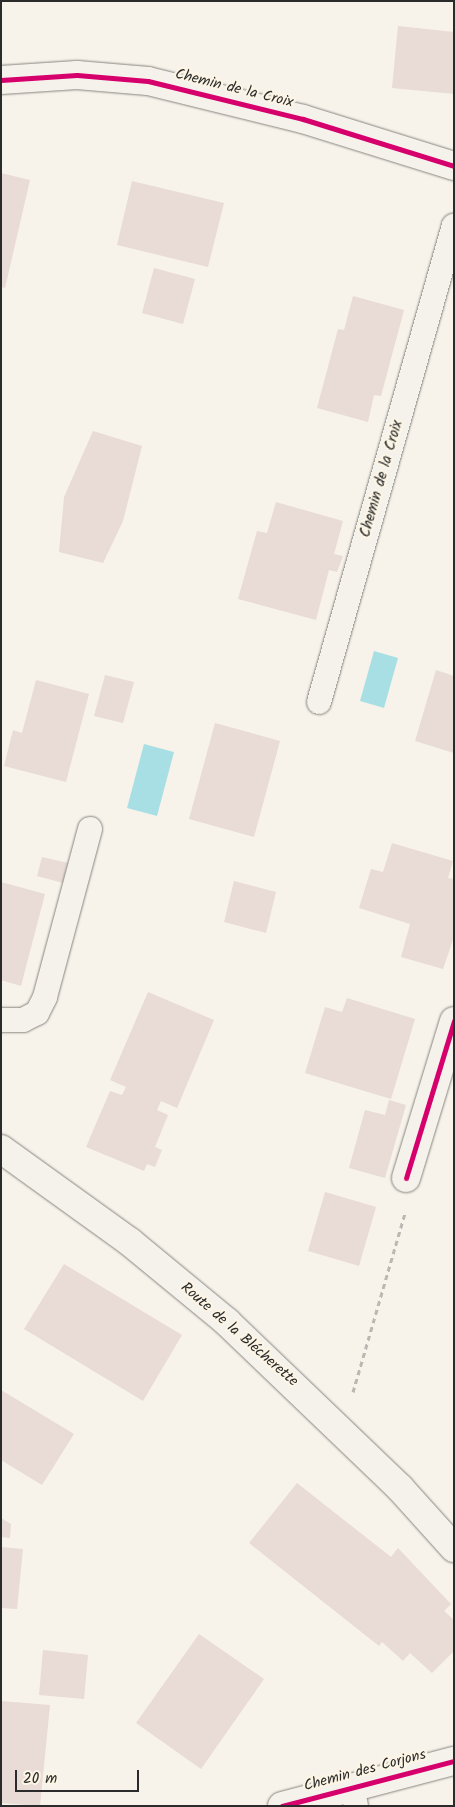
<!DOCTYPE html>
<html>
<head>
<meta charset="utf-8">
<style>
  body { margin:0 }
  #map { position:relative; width:455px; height:1807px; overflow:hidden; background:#f7f3ea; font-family:Kalam,sans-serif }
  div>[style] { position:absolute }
  .water>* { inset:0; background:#a8dfe4 }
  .building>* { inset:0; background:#e9dbd6 }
  .path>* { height:3px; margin-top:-1.5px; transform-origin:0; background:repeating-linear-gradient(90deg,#bbb8b4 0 5px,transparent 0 9px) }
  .roads { filter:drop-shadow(0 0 1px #878581) drop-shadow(0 0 1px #878581) }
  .lane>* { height:24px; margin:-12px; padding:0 12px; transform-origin:12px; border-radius:12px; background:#f5f2ec }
  .street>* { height:28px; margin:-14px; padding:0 14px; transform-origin:14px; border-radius:14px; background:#f5f2ec }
  .secondary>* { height:28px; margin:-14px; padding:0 14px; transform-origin:14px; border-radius:14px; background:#f5f2ec }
  .cycleway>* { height:5px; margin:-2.5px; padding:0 2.5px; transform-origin:2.5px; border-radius:2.5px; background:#d6006c }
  span { translate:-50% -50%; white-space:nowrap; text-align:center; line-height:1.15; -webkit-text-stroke:4.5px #fcf5e5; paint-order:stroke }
  .street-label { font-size:15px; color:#2b2b2b }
  .frame { position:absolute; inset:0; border:2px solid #2b2b2b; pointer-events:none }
  .scale { position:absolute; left:15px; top:1770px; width:124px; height:22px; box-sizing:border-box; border:2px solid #2b2b2b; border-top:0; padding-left:6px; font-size:15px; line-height:18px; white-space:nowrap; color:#2b2b2b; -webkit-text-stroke:4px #fcf5e5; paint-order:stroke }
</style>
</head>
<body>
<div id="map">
  <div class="water">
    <i style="clip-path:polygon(374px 651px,398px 658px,384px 708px,360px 701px)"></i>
    <i style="clip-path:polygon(144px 744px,174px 752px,157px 816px,127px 808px)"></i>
  </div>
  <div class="building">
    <i style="clip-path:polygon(398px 26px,454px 32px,454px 94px,392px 88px)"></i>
    <i style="clip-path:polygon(1px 173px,30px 180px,5px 288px,1px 287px)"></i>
    <i style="clip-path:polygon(132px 181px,224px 203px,208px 267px,117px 245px)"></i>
    <i style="clip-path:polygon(154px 268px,195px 279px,183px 324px,142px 313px)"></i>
    <i style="clip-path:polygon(353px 296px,404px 310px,381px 396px,374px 395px,368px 422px,317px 408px,338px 329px,344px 330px)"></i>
    <i style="clip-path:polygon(93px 431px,142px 446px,123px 521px,103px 563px,59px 552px,64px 497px)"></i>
    <i style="clip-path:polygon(276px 502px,343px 521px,334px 554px,343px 556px,337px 572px,329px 570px,316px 620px,238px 599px,257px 531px,267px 533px)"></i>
    <i style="clip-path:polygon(436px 670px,454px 676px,454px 753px,415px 741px)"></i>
    <i style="clip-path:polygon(105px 675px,134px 682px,123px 723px,94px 716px)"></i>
    <i style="clip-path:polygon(36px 680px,89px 694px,66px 782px,4px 766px,13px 730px,22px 733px)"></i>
    <i style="clip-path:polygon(215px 723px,280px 741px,254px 837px,189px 819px)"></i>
    <i style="clip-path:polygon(392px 843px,453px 861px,448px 878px,454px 879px,454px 937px,443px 969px,401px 957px,410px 924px,359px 908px,371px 869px,383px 872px)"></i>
    <i style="clip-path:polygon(42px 857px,68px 863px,63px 883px,37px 876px)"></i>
    <i style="clip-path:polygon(234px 881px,276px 892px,266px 933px,224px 922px)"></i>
    <i style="clip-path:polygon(1px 882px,45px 894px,21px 986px,1px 980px)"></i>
    <i style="clip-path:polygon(148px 992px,214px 1020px,177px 1108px,161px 1101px,157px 1110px,168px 1115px,155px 1147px,162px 1150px,155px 1167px,147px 1164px,144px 1171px,86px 1147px,110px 1091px,122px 1095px,126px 1087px,110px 1080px)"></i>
    <i style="clip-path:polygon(347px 998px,415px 1019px,391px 1099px,305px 1073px,325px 1007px,342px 1012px)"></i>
    <i style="clip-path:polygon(389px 1100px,406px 1105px,385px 1178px,349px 1168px,365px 1110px,385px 1115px)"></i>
    <i style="clip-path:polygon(325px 1192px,376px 1207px,359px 1266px,308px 1251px)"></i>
    <i style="clip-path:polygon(64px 1264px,182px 1335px,143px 1401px,24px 1329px)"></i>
    <i style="clip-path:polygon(1px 1390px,74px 1434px,42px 1485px,1px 1460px)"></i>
    <i style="clip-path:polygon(297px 1483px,391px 1557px,398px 1548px,451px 1604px,444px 1611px,454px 1620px,454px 1651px,432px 1673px,410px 1653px,403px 1661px,382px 1642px,379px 1646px,249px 1543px)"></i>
    <i style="clip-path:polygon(1px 1518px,11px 1524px,10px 1538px,1px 1537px)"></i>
    <i style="clip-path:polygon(1px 1547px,23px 1549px,17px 1609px,1px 1608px)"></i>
    <i style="clip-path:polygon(199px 1634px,264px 1679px,201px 1769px,136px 1723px)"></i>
    <i style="clip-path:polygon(43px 1650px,88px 1655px,84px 1699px,39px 1695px)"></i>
    <i style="clip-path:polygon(1px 1701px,50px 1705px,40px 1806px,1px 1803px)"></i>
  </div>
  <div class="path">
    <i style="left:353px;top:1392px;width:186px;rotate:-73.8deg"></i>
  </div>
  <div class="roads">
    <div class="lane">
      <i style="left:319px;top:702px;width:495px;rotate:-74.2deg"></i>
      <i style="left:1px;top:1020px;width:22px"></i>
      <i style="left:23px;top:1020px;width:16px;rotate:-27deg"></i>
      <i style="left:37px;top:1013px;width:18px;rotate:-63deg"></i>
      <i style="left:45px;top:997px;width:174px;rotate:-75deg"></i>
      <i style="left:352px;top:1787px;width:19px;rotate:78deg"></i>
    </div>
    <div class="street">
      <i style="left:1px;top:80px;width:76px;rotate:-3.8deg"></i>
      <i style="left:77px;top:75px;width:71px;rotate:4.8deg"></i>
      <i style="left:148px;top:81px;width:160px;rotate:13.8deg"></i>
      <i style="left:303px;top:119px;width:158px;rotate:17.3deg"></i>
      <i style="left:406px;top:1178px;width:164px;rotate:-73deg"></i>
      <i style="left:282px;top:1806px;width:178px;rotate:-14.7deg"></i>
    </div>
    <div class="secondary">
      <i style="left:1px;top:1149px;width:159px;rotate:35.8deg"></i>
      <i style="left:130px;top:1242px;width:126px;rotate:39.5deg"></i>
      <i style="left:227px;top:1322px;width:240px;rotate:43.8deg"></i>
      <i style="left:400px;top:1488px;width:81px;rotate:48deg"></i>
    </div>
  </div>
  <div class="cycleway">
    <i style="left:1px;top:80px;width:76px;rotate:-3.8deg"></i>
    <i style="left:77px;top:75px;width:71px;rotate:4.8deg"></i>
    <i style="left:148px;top:81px;width:160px;rotate:13.8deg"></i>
    <i style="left:303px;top:119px;width:158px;rotate:17.3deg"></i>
    <i style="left:406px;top:1178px;width:164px;rotate:-73deg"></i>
    <i style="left:282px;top:1806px;width:178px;rotate:-14.7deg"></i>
  </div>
  <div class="street-label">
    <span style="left:234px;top:89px;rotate:14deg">Chemin de la Croix</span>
    <span style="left:382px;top:479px;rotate:-74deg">Chemin de la Croix</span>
    <span style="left:239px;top:1335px;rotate:41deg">Route de la Blécherette</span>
    <span style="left:365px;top:1771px;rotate:-15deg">Chemin des Corjons</span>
  </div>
  <div class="frame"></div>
  <div class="scale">20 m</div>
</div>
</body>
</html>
